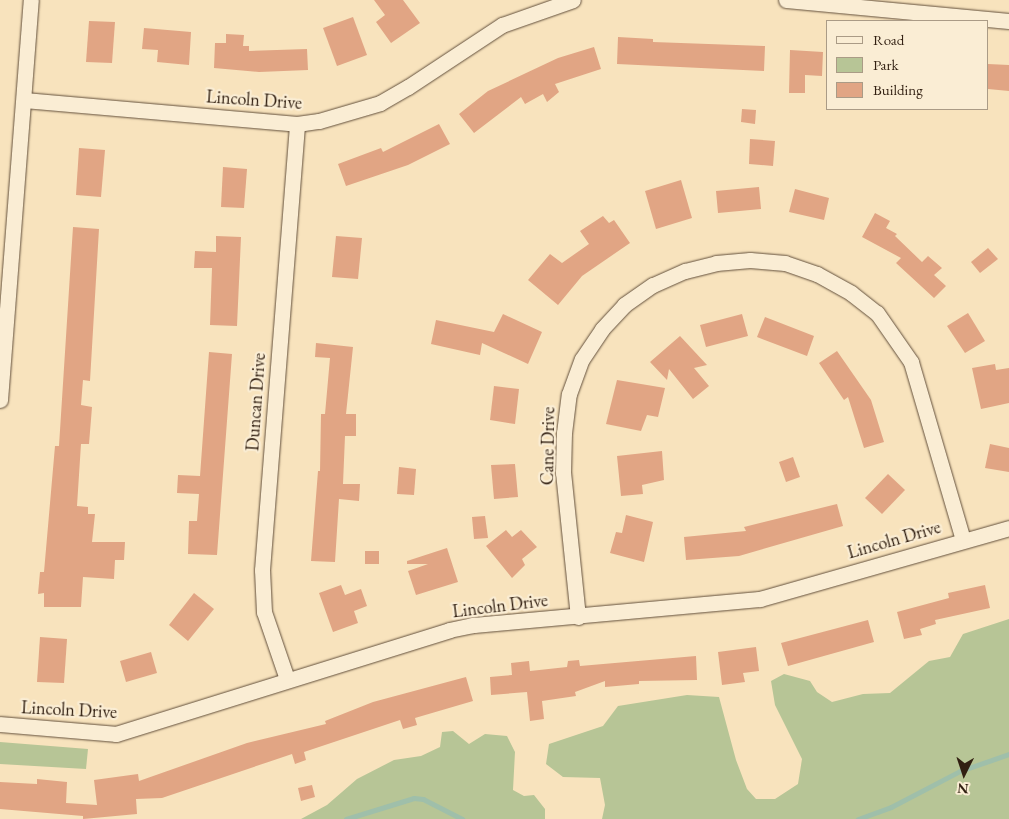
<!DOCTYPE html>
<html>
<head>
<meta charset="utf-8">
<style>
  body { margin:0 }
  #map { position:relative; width:1009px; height:819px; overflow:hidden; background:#f8e3bd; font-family:"EB Garamond",serif }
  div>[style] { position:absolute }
  .green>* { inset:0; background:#b7c596 }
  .stream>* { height:5px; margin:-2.5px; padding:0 2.5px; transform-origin:2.5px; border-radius:2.5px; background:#9fbfaa }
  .building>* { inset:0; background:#e1a584 }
  .roads { filter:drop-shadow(0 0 1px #63503c) drop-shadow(0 0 1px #63503c) }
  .street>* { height:15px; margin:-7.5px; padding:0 7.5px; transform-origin:7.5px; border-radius:7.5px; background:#faedd4 }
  span { translate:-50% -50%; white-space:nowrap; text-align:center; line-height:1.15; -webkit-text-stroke:4.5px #faedd4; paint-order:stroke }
  .street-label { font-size:18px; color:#311f11 }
  .legend { position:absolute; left:826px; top:20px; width:162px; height:90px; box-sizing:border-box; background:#faedd4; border:1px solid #aa9b86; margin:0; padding:6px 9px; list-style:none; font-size:15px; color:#311f11 }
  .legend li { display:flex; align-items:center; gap:10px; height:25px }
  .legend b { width:25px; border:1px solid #aa9b86 }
  .north { position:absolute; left:939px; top:749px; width:50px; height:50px; -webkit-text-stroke:4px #faedd4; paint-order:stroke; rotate:184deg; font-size:14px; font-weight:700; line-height:20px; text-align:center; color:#311f11 }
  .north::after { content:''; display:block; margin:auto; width:18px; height:22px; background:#311f11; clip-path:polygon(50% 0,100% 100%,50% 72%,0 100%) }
</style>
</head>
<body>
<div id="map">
  <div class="green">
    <i style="clip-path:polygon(1009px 619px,1009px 819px,602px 819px,605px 805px,600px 778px,563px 777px,546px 764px,549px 744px,603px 726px,618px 706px,687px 695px,719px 697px,736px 760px,747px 789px,756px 799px,775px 799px,798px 784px,802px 759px,775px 705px,771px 681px,784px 674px,810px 681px,817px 692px,832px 702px,863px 694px,890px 693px,929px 661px,950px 657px,963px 634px)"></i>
    <i style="clip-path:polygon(453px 731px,469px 744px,485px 734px,507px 736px,515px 752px,513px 790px,524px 796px,534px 795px,545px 809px,545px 819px,301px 819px,327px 805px,357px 779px,394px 760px,421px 756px,440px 747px,442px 732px)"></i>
    <i style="clip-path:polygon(0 742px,88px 749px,86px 769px,0 764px)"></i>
  </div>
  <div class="stream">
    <i style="left:346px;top:819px;width:71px;rotate:-17.2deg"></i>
    <i style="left:414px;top:798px;width:9px;rotate:6deg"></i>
    <i style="left:423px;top:799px;width:44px;rotate:27.1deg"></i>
    <i style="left:858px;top:819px;width:35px;rotate:-20deg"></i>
    <i style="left:891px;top:807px;width:78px;rotate:-27.6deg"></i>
    <i style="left:960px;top:771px;width:52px;rotate:-19.1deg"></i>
  </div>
  <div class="building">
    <i style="clip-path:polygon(374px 0,403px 0,420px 23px,391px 43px,376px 22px,385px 15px)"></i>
    <i style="clip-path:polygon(353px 17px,367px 55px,337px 66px,323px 28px)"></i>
    <i style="clip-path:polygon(89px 21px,115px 22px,112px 63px,86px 62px)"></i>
    <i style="clip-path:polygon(144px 28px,191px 32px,189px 65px,157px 62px,158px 50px,142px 49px)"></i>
    <i style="clip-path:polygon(226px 34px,244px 35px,243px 46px,249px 46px,249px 51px,307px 49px,308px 70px,259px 72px,214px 68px,215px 43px,226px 43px)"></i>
    <i style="clip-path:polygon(618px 37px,653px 39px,653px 42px,765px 46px,764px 71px,617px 64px)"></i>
    <i style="clip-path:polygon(594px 47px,601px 69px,555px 84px,559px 92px,547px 102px,543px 94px,525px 104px,521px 97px,474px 133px,459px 114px,488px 91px,558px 58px)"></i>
    <i style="clip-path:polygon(790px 50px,823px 52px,822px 76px,805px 75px,805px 93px,789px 93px)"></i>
    <i style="clip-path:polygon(988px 64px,1009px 65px,1009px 91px,988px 89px)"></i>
    <i style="clip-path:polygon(742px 109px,756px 110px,755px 124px,741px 122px)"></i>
    <i style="clip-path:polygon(439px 124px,450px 144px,408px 165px,346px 186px,338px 164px,381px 148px,383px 152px)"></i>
    <i style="clip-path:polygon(750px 139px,775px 141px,773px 166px,749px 164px)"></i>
    <i style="clip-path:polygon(79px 148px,105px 150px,101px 197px,76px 195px)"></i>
    <i style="clip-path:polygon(223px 167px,247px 169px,244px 208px,221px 207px)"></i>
    <i style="clip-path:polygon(681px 180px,692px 218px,656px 229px,645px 191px)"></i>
    <i style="clip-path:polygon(759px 187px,761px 209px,718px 213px,716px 191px)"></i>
    <i style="clip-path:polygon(795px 189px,829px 198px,824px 220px,789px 212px)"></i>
    <i style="clip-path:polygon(875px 213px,890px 221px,886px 228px,897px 234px,895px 236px,922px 262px,928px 256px,942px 268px,934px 275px,946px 286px,934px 298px,896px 263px,901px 258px,862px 237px)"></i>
    <i style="clip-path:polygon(603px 216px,609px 223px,614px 220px,630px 243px,582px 276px,558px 305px,528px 280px,550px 254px,562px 263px,589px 244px,580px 231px)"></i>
    <i style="clip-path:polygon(73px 227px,99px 229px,90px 381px,83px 380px,81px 405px,92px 407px,89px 444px,81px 444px,77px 506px,88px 507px,88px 514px,95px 514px,92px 542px,125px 542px,124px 560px,115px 560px,114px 579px,83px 577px,81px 607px,44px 607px,44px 593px,38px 594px,40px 572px,44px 572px,55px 446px,59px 446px)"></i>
    <i style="clip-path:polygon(216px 236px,241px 237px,237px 326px,210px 325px,212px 268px,194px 268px,195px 251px,216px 252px)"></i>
    <i style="clip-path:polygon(336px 236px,362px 238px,358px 279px,332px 277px)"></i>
    <i style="clip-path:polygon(988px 248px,998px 259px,980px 273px,971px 262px)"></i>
    <i style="clip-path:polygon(968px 313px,985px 341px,965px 353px,947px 326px)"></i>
    <i style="clip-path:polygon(503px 314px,542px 332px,528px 364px,482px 343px,480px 355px,431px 344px,436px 320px,494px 332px)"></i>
    <i style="clip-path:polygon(742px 314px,748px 336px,706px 347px,700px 325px)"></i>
    <i style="clip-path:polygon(765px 317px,814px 336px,807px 356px,757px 337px)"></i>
    <i style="clip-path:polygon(680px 336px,707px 365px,694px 368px,709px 386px,693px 399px,669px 369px,667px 380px,650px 362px)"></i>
    <i style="clip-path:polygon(316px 343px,353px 347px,346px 414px,356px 414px,356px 436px,345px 436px,343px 484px,360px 484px,359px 501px,339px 499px,335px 562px,311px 561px,318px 471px,320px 471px,321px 414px,325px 414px,330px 358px,315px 357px)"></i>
    <i style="clip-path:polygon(837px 351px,871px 400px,884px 442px,864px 448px,848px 397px,844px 400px,819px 363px)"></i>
    <i style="clip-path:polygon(209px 352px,232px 354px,217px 555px,188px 554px,189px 521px,197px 521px,199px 494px,177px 493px,178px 475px,200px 476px)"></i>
    <i style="clip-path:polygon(995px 364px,996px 370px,1009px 368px,1009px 403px,981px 409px,972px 368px)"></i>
    <i style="clip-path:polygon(617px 380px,665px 388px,658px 417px,647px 415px,641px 431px,606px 424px)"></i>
    <i style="clip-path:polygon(494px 386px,519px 389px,515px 424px,490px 420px)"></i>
    <i style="clip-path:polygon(990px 444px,1009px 448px,1009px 472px,985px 468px)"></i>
    <i style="clip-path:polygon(662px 451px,664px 480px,642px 485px,643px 494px,621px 496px,617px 456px)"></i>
    <i style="clip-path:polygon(793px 457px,800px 477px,786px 482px,779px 462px)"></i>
    <i style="clip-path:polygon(515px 464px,518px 497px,494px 499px,491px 465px)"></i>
    <i style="clip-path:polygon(399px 467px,416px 469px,414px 495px,397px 494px)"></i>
    <i style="clip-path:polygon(888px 474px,905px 490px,882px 514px,865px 498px)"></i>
    <i style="clip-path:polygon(837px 504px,843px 526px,739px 556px,686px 560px,684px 537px,746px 531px,744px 527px)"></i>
    <i style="clip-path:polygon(626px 515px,653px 522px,644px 562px,610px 553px,616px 532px,622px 533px)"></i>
    <i style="clip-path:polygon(485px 516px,488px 538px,474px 539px,472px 517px)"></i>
    <i style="clip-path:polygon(506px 530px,512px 537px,521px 530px,537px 547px,522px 559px,525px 565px,512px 578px,486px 546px)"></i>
    <i style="clip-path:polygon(447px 548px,458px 582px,416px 595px,408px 571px,428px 564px,407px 564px,407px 561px)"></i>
    <i style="clip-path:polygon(365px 551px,379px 551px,379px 564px,365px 564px)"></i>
    <i style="clip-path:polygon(341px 585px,345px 595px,361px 589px,367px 606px,354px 611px,358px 623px,333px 632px,319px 593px)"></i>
    <i style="clip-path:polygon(985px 585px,990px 608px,935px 620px,936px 624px,920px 629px,922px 635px,904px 639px,897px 612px,949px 598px,948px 593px)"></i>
    <i style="clip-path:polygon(194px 593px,214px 609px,188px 641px,169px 625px)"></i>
    <i style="clip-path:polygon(868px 620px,874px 642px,788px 666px,781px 643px)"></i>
    <i style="clip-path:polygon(40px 637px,67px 639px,64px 683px,37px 682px)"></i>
    <i style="clip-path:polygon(756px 647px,759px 671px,743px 673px,745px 682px,722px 685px,718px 652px)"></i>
    <i style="clip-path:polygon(151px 652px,157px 673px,126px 682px,120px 661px)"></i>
    <i style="clip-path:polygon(696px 656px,697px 680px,639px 681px,639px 684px,605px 687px,605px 681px,575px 692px,576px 696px,542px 701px,544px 719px,530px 721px,527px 692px,491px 695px,490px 677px,512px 675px,511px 663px,529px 661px,530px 671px,567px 667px,568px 661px,579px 660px,580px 666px)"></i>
    <i style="clip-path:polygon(466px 677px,473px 701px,415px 718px,417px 725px,403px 729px,400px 720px,304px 752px,306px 760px,295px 764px,292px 754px,162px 798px,136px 799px,137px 814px,83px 819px,83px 816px,0 809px,0 782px,37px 784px,37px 779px,67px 782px,66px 803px,97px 805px,94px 780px,138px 774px,139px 781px,247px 743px,326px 724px,325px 721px,373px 702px)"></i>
    <i style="clip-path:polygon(312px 785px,315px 797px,301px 801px,298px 788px)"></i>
  </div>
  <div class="roads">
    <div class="street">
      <i style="left:786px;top:0;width:224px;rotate:5.4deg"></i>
      <i style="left:24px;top:100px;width:274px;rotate:5deg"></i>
      <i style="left:297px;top:124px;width:22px;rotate:-8deg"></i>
      <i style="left:319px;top:121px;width:64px;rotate:-16.4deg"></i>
      <i style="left:380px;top:103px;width:32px;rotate:-30deg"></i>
      <i style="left:408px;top:87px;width:113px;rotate:-33.4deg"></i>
      <i style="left:502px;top:25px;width:75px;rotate:-19.4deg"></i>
      <i style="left:0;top:400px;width:401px;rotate:-85.6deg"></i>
      <i style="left:578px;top:617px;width:145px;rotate:-95.9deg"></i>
      <i style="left:563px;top:473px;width:40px;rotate:-88.6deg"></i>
      <i style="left:564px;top:433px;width:39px;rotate:-83deg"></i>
      <i style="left:569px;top:394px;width:37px;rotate:-70deg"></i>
      <i style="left:582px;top:359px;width:36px;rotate:-56deg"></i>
      <i style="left:602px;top:329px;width:33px;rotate:-47deg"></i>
      <i style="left:624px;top:305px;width:35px;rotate:-35deg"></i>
      <i style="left:653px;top:285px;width:35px;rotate:-24deg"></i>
      <i style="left:685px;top:271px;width:32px;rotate:-14deg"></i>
      <i style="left:716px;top:263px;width:34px;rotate:-5deg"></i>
      <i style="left:750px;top:260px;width:35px;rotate:5deg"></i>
      <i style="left:785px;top:263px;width:34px;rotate:19deg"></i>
      <i style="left:817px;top:274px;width:39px;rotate:29deg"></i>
      <i style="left:851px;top:293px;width:33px;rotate:38deg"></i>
      <i style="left:877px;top:313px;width:60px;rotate:55.2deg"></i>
      <i style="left:911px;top:362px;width:185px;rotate:73.7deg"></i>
      <i style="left:287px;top:679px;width:71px;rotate:-108.9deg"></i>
      <i style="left:264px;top:612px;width:42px;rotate:-92.7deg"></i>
      <i style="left:262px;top:570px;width:447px;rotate:-85.5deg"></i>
      <i style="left:0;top:724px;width:116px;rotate:4.9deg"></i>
      <i style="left:116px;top:734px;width:349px;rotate:-17.3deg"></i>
      <i style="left:449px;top:630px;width:25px;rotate:-12deg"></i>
      <i style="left:473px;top:625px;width:288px;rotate:-5.2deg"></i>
      <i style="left:760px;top:599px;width:259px;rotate:-15.9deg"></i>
    </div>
  </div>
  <div class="street-label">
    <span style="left:254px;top:100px;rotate:4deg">Lincoln Drive</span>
    <span style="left:256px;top:402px;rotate:-86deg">Duncan Drive</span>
    <span style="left:548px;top:446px;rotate:-89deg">Cane Drive</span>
    <span style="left:894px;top:540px;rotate:-16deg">Lincoln Drive</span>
    <span style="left:500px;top:606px;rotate:-7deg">Lincoln Drive</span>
    <span style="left:69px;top:710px;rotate:3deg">Lincoln Drive</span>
  </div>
  <ul class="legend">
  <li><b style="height:6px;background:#faedd4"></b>Road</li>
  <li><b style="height:14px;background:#b7c596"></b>Park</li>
  <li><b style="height:14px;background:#e1a584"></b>Building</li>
  </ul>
  <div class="north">N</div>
</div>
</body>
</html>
